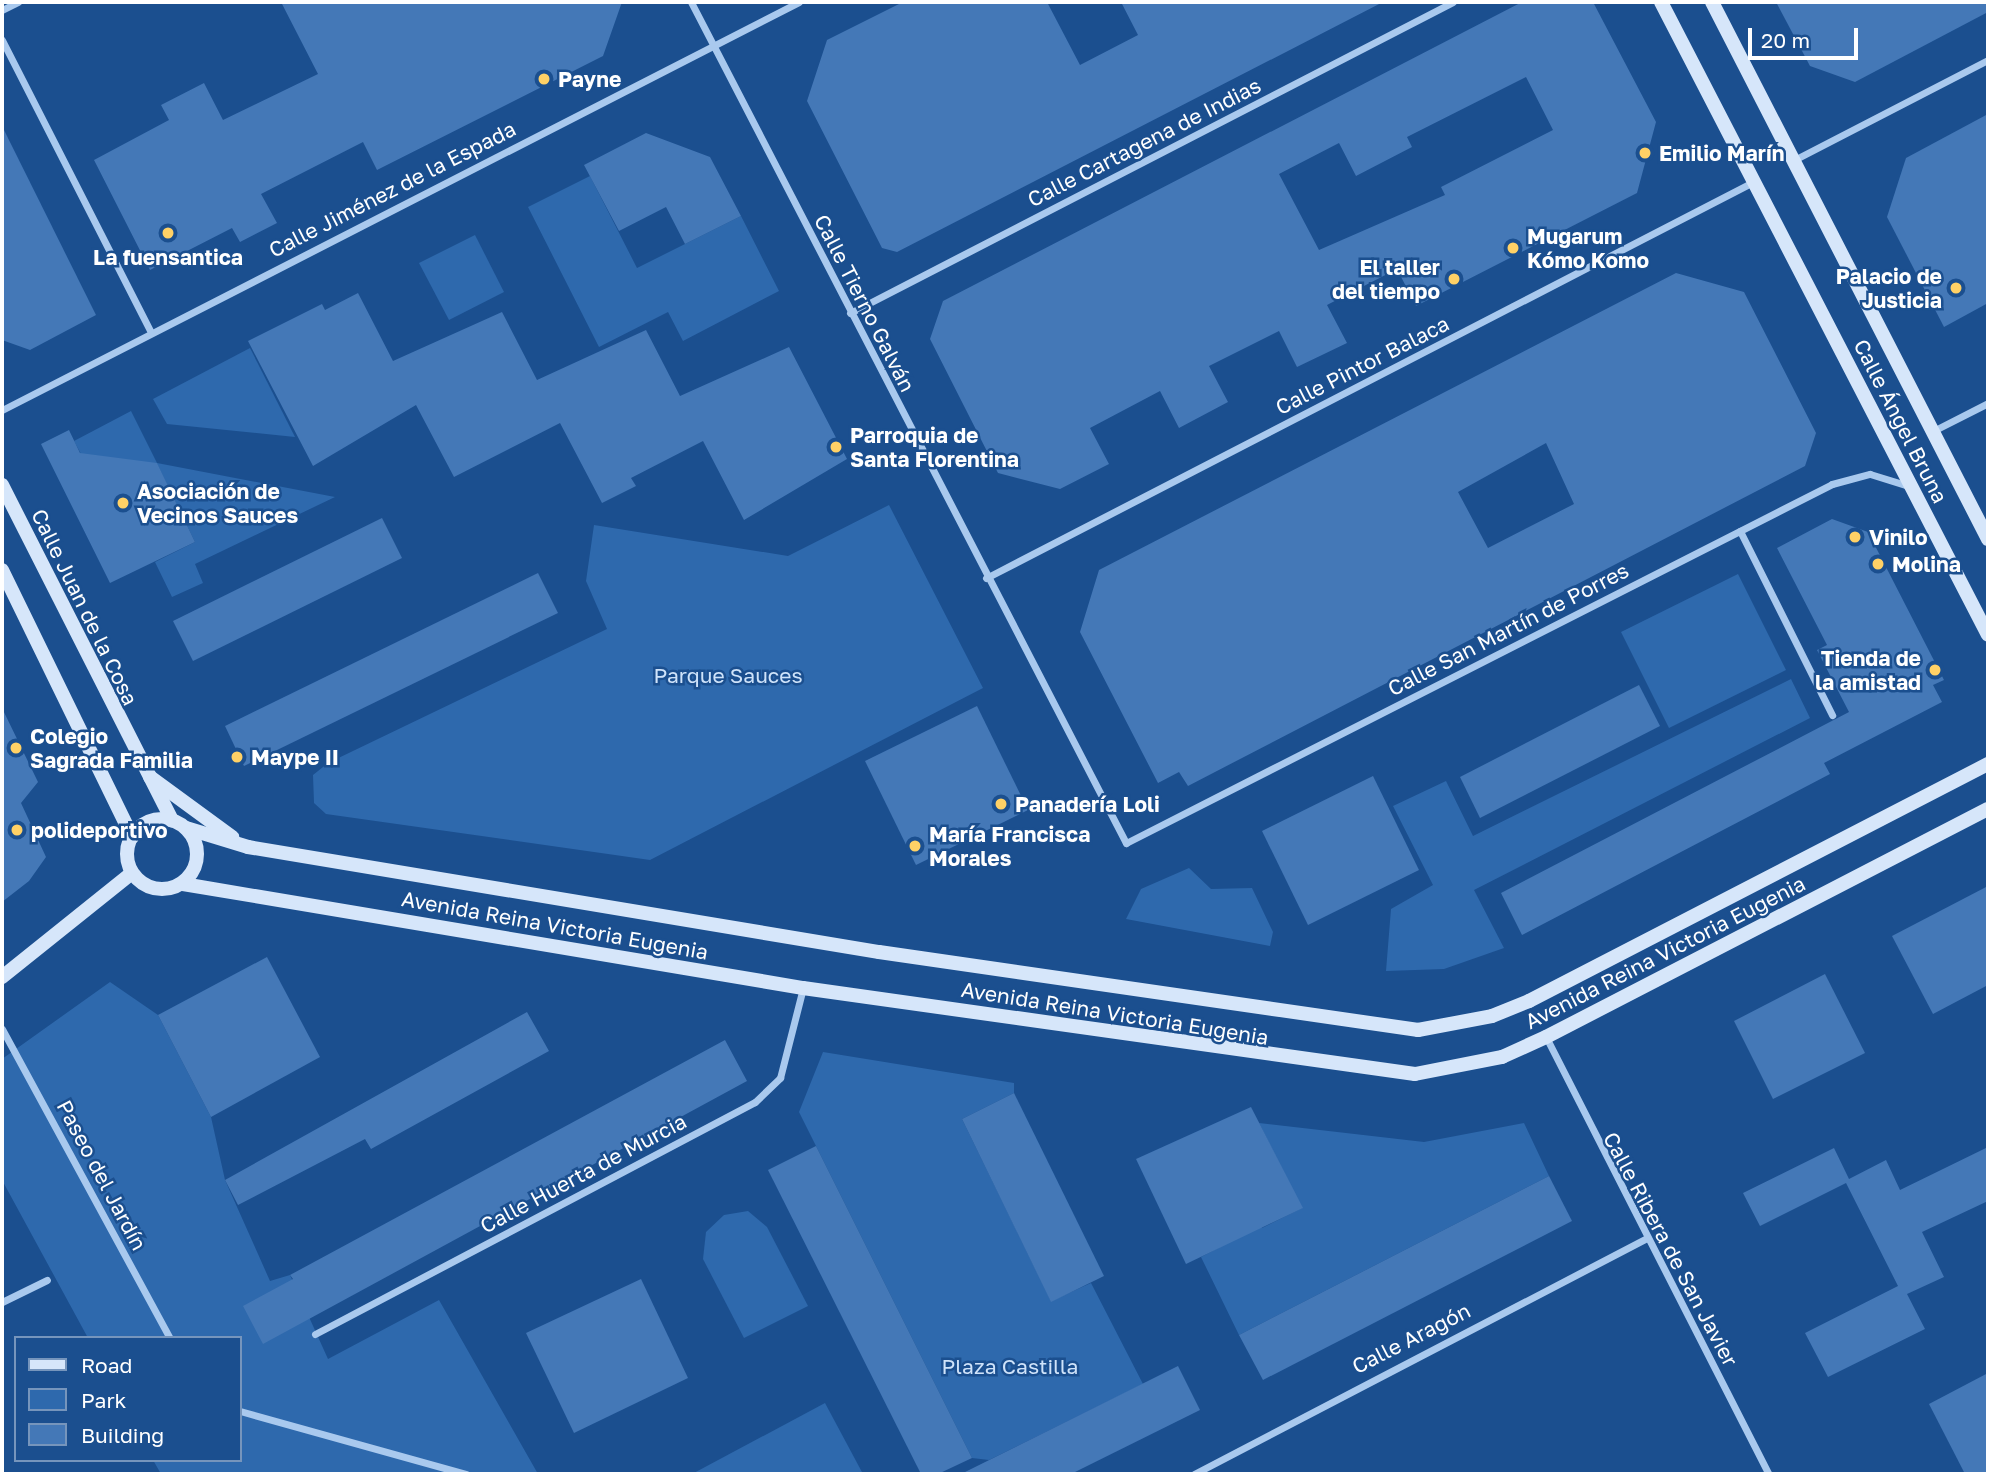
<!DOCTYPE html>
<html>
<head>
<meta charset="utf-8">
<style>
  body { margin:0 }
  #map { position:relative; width:1990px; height:1476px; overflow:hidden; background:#1b4f8f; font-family:"Golos Text",sans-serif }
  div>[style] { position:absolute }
  .green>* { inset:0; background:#2e69ad }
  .building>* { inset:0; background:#4478b7 }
  .street>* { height:7px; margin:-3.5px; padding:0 3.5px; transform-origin:3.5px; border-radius:3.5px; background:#a9c9ee }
  .secondary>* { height:14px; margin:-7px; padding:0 7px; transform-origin:7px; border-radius:7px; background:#d6e6fa }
  .secondary>.ring { margin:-7px; padding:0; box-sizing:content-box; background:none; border:14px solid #d6e6fa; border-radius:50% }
  .dots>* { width:19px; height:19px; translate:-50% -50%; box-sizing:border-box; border:4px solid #1b4f8f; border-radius:50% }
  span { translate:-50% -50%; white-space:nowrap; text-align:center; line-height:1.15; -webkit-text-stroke:5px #1b4f8f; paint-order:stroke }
  .poi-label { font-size:21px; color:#fff; font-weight:700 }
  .left { translate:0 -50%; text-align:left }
  .right { translate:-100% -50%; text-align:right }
  .street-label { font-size:21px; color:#fff }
  .park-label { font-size:21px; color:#cfe3fa }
  .frame { position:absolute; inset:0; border:4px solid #fff; pointer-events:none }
  .legend { position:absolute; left:14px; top:1336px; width:228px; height:126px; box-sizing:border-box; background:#1b4f8f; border:2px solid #7695bc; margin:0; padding:9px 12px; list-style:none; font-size:21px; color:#fff }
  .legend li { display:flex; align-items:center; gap:14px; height:35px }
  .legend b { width:35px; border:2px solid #7695bc }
  .scale { position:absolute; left:1748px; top:28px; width:110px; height:32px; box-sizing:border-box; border:4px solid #fff; border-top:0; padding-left:9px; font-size:21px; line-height:24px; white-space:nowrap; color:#fff; -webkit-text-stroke:5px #1b4f8f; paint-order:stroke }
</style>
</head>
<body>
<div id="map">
  <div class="green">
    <i style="clip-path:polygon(590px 176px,637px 268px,741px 216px,779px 291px,683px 341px,668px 312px,599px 347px,528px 207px)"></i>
    <i style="clip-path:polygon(475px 235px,504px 292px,449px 320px,419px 263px)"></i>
    <i style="clip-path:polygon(250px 348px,295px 437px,167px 424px,153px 399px)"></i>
    <i style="clip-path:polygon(131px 411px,157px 463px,335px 497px,195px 564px,203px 583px,172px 597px,155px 562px,195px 542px,157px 464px,81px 454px,74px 441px)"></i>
    <i style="clip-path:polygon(889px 505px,983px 688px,650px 860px,326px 814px,314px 803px,313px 775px,328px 763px,607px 629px,586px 581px,594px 525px,788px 556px)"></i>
    <i style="clip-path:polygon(1738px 574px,1786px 670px,1669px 728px,1621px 632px)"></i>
    <i style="clip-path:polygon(1791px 679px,1810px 718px,1474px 890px,1504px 948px,1444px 969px,1386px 971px,1391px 909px,1433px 885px,1393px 806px,1446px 781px,1473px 836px)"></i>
    <i style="clip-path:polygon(1189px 868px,1211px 889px,1252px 888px,1273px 932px,1270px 946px,1126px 919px,1141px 889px)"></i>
    <i style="clip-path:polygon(110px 982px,158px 1015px,211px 1117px,225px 1180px,270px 1281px,290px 1275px,328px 1359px,439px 1300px,538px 1474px,161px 1474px,153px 1460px,240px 1460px,240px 1338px,88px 1338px,2px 1180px,2px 1059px)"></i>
    <i style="clip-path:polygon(823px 1052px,1014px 1083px,1014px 1093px,962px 1119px,1051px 1301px,1091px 1283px,1143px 1384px,989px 1460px,972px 1458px,799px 1112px)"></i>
    <i style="clip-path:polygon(1259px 1123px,1424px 1142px,1524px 1123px,1549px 1176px,1239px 1335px,1201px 1257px,1228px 1243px,1248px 1198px,1262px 1228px,1302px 1208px)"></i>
    <i style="clip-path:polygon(748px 1211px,767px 1227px,808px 1306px,744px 1338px,703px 1259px,706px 1232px,724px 1215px)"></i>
    <i style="clip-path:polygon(825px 1403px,863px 1474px,692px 1474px)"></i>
  </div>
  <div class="building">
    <i style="clip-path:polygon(281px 2px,622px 2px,603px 56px,377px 170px,363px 142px,261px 194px,277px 223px,240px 242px,232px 228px,150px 270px,94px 160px,169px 120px,161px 105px,204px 83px,223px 120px,318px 74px)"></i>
    <i style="clip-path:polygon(903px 2px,1047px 2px,1080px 65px,1138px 35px,1121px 2px,1383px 2px,897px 252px,882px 248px,807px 101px,827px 40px)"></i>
    <i style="clip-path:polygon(evenodd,1522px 2px,1593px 2px,1656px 122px,1637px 193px,1416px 306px,1397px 269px,1327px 305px,1347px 343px,1297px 367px,1279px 331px,1209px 366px,1228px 402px,1179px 428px,1160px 391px,1090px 428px,1109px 464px,1060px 489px,998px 473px,930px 339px,943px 301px,1522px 2px,1526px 77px,1553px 130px,1441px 187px,1445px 195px,1319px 250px,1279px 174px,1339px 143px,1356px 176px,1412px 147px,1407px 137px,1526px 77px)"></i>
    <i style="clip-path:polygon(1776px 2px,1988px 2px,1988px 12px,1855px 82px,1810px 66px)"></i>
    <i style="clip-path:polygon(1988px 114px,1988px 303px,1944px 327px,1887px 217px,1906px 158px)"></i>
    <i style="clip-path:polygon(2px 126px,96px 315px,30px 350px,2px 340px)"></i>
    <i style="clip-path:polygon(646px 133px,710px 157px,741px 216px,685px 244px,666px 207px,619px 231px,584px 165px)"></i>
    <i style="clip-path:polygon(evenodd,1676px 273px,1744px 292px,1816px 433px,1805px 466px,1188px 786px,1179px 772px,1158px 783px,1080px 632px,1099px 570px,1676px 273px,1546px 443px,1574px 504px,1488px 548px,1458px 492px,1546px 443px)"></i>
    <i style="clip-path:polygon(358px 293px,393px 361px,502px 312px,537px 380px,646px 330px,680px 396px,789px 347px,847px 459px,744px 520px,703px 441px,631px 478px,636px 486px,602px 503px,560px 423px,454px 477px,416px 405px,313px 466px,248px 341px,322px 304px,325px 310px)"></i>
    <i style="clip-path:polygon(69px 430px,80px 453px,157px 463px,195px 542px,110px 583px,41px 444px)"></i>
    <i style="clip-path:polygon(382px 518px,402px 558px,193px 661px,173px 621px)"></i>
    <i style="clip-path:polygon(1832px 519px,1868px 532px,1944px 680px,1933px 685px,1942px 702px,1824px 763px,1830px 774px,1522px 935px,1501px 893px,1849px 712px,1817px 650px,1827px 645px,1777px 548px)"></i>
    <i style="clip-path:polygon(538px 573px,558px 613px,244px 766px,225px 726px)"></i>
    <i style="clip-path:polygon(1639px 685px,1660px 726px,1480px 818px,1460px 777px)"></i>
    <i style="clip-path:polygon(977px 706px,1028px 810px,916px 865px,865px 761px)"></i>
    <i style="clip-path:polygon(2px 708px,38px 782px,21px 803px,46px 857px,29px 881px,2px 902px)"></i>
    <i style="clip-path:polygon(1373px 776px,1419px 870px,1308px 925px,1262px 831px)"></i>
    <i style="clip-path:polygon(1988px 886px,1988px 985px,1933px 1014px,1892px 936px)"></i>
    <i style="clip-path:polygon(267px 957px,320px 1057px,211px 1117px,158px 1015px)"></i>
    <i style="clip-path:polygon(1825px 974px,1865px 1053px,1773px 1099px,1734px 1021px)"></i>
    <i style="clip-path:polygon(527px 1012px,549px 1051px,371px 1149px,365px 1139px,238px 1205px,225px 1180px)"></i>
    <i style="clip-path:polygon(725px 1040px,747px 1081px,263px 1344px,243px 1306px,293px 1279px,290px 1275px)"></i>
    <i style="clip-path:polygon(1014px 1093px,1104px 1276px,1051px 1302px,962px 1119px)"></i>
    <i style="clip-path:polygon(1251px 1107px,1303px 1208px,1186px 1264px,1136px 1159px)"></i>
    <i style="clip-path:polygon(816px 1146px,972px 1458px,938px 1474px,921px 1474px,768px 1170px)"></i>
    <i style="clip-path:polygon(1988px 1147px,1988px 1201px,1922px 1232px,1944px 1277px,1907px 1294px,1925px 1329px,1828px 1377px,1805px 1333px,1898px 1286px,1846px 1183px,1760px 1226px,1743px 1193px,1834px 1148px,1849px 1179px,1886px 1160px,1900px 1190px)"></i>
    <i style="clip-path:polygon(1549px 1176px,1572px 1221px,1263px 1380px,1239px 1335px)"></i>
    <i style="clip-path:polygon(641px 1279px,688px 1378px,574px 1433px,526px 1333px)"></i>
    <i style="clip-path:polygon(1178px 1366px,1200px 1410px,1071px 1474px,961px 1474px)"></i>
    <i style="clip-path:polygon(1988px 1373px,1988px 1474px,1965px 1474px,1929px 1404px)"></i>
  </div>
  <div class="street">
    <i style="left:691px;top:2px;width:947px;rotate:62.65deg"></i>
    <i style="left:1126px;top:843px;width:792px;rotate:-26.95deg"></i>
    <i style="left:1832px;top:484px;width:39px;rotate:-15deg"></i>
    <i style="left:1870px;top:474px;width:41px;rotate:17.1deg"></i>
    <i style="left:2px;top:10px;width:18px;rotate:-27deg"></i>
    <i style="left:2px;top:40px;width:328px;rotate:63deg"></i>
    <i style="left:1794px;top:160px;width:218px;rotate:-27.3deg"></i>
    <i style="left:850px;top:313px;width:678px;rotate:-27.28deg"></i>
    <i style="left:2px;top:410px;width:895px;rotate:-27.11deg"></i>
    <i style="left:1933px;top:431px;width:62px;rotate:-27deg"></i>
    <i style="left:1740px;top:531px;width:206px;rotate:63.4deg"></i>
    <i style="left:986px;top:578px;width:863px;rotate:-27.31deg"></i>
    <i style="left:2px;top:1029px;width:352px;rotate:61.5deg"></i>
    <i style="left:1546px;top:1037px;width:491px;rotate:63deg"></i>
    <i style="left:2px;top:1302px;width:50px;rotate:-26.1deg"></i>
    <i style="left:315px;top:1334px;width:497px;rotate:-27.8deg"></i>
    <i style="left:755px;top:1102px;width:35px;rotate:-44deg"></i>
    <i style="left:780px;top:1078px;width:93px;rotate:-75.7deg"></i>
    <i style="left:240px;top:1411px;width:235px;rotate:15.6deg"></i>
    <i style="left:1194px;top:1474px;width:511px;rotate:-27.52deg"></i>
  </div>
  <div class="secondary">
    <i style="left:1661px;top:2px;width:712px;rotate:62.68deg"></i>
    <i style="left:1712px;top:2px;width:604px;rotate:62.8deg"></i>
    <i style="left:2px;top:485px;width:376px;rotate:63.1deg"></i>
    <i style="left:2px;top:570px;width:297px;rotate:64deg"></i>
    <i style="left:150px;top:777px;width:102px;rotate:36.2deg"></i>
    <i class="ring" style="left:127px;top:819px;width:56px;height:56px"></i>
    <i style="left:186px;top:828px;width:65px;rotate:17deg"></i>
    <i style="left:248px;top:847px;width:640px;rotate:9.45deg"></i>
    <i style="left:879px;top:952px;width:545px;rotate:8.23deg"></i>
    <i style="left:1418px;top:1030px;width:75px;rotate:-10.7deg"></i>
    <i style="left:1492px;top:1016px;width:40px;rotate:-22deg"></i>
    <i style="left:1529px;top:1001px;width:517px;rotate:-27.31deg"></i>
    <i style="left:183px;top:884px;width:629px;rotate:9.52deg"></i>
    <i style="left:803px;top:988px;width:618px;rotate:8deg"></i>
    <i style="left:1415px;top:1074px;width:89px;rotate:-11.1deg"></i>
    <i style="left:1502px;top:1057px;width:48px;rotate:-24.4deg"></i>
    <i style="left:1546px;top:1037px;width:497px;rotate:-27.3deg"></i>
    <i style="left:2px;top:977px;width:166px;rotate:-38.7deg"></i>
  </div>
  <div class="dots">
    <i style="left:544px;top:79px;background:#ffd166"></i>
    <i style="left:1645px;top:153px;background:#ffd166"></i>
    <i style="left:168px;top:233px;background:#ffd166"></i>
    <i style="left:1513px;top:248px;background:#ffd166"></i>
    <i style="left:1454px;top:279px;background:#ffd166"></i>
    <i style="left:1956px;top:288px;background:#ffd166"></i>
    <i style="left:836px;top:447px;background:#ffd166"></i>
    <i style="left:123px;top:503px;background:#ffd166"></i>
    <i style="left:1855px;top:537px;background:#ffd166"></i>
    <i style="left:1878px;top:564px;background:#ffd166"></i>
    <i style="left:1935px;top:670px;background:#ffd166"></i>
    <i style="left:16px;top:748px;background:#ffd166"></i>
    <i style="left:237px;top:757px;background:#ffd166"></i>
    <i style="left:1001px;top:804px;background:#ffd166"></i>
    <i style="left:17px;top:830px;background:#ffd166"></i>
    <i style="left:915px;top:846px;background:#ffd166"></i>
  </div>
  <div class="poi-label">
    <span class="left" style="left:558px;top:79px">Payne</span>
    <span class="left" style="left:1659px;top:153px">Emilio Marín</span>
    <span class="left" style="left:1527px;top:248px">Mugarum<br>Kómo Komo</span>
    <span style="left:168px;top:257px">La fuensantica</span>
    <span class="right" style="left:1440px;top:279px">El taller<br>del tiempo</span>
    <span class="right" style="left:1942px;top:288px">Palacio de<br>Justicia</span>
    <span class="left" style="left:850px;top:447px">Parroquia de<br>Santa Florentina</span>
    <span class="left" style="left:137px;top:503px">Asociación de<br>Vecinos Sauces</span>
    <span class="left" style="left:1869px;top:537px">Vinilo</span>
    <span class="left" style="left:1892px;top:564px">Molina</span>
    <span class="right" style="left:1921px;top:670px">Tienda de<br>la amistad</span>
    <span class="left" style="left:30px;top:748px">Colegio<br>Sagrada Familia</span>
    <span class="left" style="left:251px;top:757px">Maype II</span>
    <span class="left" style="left:1015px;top:804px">Panadería Loli</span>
    <span class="left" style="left:31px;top:830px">polideportivo</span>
    <span class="left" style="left:929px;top:846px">María Francisca<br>Morales</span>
  </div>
  <div class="street-label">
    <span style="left:1144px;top:142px;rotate:-27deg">Calle Cartagena de Indias</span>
    <span style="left:392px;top:189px;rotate:-27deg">Calle Jiménez de la Espada</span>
    <span style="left:865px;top:303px;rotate:63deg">Calle Tierno Galván</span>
    <span style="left:1362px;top:365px;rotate:-27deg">Calle Pintor Balaca</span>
    <span style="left:1901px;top:421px;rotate:63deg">Calle Ángel Bruna</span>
    <span style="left:85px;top:607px;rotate:64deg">Calle Juan de la Cosa</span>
    <span style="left:1508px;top:629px;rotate:-27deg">Calle San Martín de Porres</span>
    <span style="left:555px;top:925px;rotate:10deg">Avenida Reina Victoria Eugenia</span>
    <span style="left:1665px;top:952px;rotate:-27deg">Avenida Reina Victoria Eugenia</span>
    <span style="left:1115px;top:1013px;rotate:9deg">Avenida Reina Victoria Eugenia</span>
    <span style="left:583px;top:1173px;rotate:-28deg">Calle Huerta de Murcia</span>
    <span style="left:102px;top:1175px;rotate:62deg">Paseo del Jardín</span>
    <span style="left:1671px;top:1249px;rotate:62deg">Calle Ribera de San Javier</span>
    <span style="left:1411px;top:1338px;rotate:-27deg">Calle Aragón</span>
  </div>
  <div class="park-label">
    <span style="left:728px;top:675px">Parque Sauces</span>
    <span style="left:1010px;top:1366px">Plaza Castilla</span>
  </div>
  <div class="frame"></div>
  <ul class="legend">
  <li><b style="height:9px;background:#d6e6fa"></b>Road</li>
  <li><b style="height:19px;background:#2e69ad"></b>Park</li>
  <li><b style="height:19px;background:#4478b7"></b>Building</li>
  </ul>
  <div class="scale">20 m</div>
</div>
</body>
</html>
